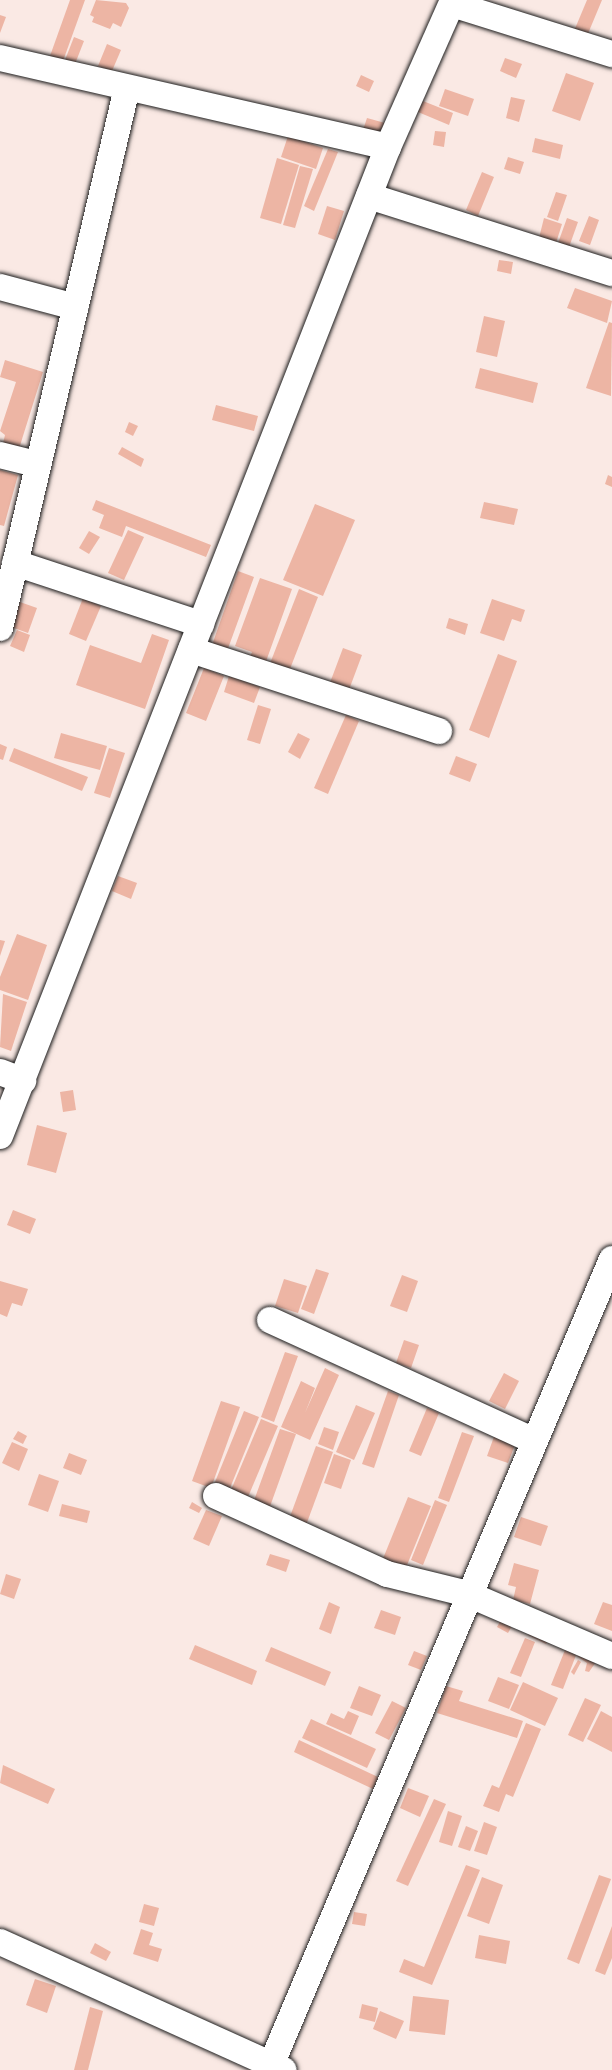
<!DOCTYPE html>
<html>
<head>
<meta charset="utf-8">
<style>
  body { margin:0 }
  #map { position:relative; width:612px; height:2070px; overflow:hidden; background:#fae9e4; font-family:"Shantell Sans",sans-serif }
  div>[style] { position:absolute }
  .building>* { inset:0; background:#edb5a4 }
  .roads { filter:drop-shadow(0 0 2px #1c1c1c) drop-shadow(0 0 2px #1c1c1c) }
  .minor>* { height:26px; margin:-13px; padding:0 13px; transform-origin:13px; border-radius:13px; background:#fff }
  span { translate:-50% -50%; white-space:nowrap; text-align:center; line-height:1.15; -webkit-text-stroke:6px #fff; paint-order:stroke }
</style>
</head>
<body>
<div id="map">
  <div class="building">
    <i style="clip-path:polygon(70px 0,85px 0,63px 61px,50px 56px)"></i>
    <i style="clip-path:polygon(96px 0,126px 3px,129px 8px,121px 27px,113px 23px,110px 29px,92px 22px,94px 17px,90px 15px)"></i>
    <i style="clip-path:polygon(587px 0,602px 0,587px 36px,574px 31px)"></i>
    <i style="clip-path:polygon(0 15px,6px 17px,0 33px)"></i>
    <i style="clip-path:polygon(74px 37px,84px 41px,75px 64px,65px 60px)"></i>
    <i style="clip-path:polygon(107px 44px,121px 50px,112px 71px,98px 66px)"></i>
    <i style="clip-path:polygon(505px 58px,522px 64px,516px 78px,500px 71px)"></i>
    <i style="clip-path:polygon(566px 73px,594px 83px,580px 121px,552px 111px)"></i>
    <i style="clip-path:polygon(361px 75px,374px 81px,369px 92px,356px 86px)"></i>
    <i style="clip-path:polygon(445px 89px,474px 99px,468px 116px,439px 106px)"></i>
    <i style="clip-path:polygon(511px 97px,525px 100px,519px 122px,506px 118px)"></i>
    <i style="clip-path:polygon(423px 101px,453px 113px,449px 125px,418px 112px)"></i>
    <i style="clip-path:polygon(367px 118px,385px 123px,380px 136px,363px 130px)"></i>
    <i style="clip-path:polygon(435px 131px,446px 132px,444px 147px,433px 145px)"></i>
    <i style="clip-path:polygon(288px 136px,323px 148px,316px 169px,281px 157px)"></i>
    <i style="clip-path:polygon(535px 138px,563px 145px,560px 159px,532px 152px)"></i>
    <i style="clip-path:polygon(328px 149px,338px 152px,314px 211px,304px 206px)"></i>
    <i style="clip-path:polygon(508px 157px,524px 162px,520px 174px,504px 169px)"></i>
    <i style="clip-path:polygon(277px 158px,299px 165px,281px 224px,260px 218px)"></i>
    <i style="clip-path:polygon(300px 166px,313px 169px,295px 228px,283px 225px)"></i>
    <i style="clip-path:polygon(482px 172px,494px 177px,478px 216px,466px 210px)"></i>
    <i style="clip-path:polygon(556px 192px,567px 195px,558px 221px,547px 217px)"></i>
    <i style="clip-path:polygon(327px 206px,344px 211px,335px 240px,318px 234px)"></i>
    <i style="clip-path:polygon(589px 216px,599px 220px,590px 245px,579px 241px)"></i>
    <i style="clip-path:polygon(544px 218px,562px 224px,556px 243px,539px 238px)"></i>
    <i style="clip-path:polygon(567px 218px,578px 222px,569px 247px,558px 243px)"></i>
    <i style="clip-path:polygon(499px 260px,513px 262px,511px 274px,497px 271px)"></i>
    <i style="clip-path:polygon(575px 288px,612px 301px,607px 323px,567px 308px)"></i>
    <i style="clip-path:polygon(484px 316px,505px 321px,497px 357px,476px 352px)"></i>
    <i style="clip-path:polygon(609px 322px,612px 323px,611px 396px,586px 388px)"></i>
    <i style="clip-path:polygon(5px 360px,43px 372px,18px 452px,2px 447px,5px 435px,0 431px,16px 382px,0 377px)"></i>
    <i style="clip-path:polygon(480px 368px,538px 383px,533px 403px,475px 388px)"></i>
    <i style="clip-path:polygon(216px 405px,258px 416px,254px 431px,212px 420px)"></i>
    <i style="clip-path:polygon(129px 422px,138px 426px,133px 436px,125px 432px)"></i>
    <i style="clip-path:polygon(122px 447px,144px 459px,141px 467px,118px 454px)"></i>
    <i style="clip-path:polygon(0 470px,18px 475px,4px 526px,0 525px)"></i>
    <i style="clip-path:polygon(608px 475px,612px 477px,612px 487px,605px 484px)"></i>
    <i style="clip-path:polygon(96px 500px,211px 545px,206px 557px,126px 526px,122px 537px,99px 528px,104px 515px,92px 510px)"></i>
    <i style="clip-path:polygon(484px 502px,518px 509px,514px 525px,480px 518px)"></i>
    <i style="clip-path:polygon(315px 504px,355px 520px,323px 596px,283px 580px)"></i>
    <i style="clip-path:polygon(128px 530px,144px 537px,124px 580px,108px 573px)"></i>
    <i style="clip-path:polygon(89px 531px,100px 537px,89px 554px,79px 548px)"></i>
    <i style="clip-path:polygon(238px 571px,254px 577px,226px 654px,211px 648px)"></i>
    <i style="clip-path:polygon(260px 578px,292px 589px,264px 667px,248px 661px,252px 652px,235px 646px)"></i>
    <i style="clip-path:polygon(299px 589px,318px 597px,288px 674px,269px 666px)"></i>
    <i style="clip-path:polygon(83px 598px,101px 606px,86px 641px,69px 634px)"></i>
    <i style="clip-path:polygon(492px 599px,525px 610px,521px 622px,512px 619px,504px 641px,480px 633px)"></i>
    <i style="clip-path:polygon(20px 602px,37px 608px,28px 633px,11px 627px)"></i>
    <i style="clip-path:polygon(449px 618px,468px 624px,465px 635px,446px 628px)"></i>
    <i style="clip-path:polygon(17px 630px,30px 635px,24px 652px,10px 646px)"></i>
    <i style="clip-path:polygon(152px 634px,169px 640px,145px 709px,76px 685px,90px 645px,141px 663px)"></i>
    <i style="clip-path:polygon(343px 648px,362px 655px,347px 695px,328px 688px)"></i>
    <i style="clip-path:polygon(498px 654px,517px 661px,489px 738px,469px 730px)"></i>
    <i style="clip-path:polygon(204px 668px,224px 676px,206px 721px,186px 713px)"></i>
    <i style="clip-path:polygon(229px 676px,260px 687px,254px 703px,224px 692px)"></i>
    <i style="clip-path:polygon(258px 705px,271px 709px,260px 744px,247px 740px)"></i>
    <i style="clip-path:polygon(346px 715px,359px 721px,328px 794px,314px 788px)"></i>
    <i style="clip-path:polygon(61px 733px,107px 746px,100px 770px,54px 758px)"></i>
    <i style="clip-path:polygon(298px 733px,310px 739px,300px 759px,288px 752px)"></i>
    <i style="clip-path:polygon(0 744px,7px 747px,3px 760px,0 759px)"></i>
    <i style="clip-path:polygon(14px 748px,88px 777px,82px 791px,9px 761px)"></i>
    <i style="clip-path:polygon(109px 748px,125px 753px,110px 798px,94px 793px)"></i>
    <i style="clip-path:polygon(456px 756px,477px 764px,470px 782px,449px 774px)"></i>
    <i style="clip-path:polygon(118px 876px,137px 883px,131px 899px,112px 891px)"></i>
    <i style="clip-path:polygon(17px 934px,47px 945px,28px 1000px,0 990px,0 977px)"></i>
    <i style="clip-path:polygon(0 940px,5px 941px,0 956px)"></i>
    <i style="clip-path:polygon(3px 994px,27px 1002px,11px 1051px,0 1047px)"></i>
    <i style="clip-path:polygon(73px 1090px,76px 1110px,63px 1112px,60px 1092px)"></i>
    <i style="clip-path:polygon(37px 1125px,67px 1133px,56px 1173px,27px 1165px)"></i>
    <i style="clip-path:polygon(13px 1210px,36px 1219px,30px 1234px,7px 1225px)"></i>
    <i style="clip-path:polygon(316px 1269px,329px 1273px,314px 1314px,301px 1309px)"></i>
    <i style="clip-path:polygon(402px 1275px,418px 1281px,407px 1312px,390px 1306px)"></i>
    <i style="clip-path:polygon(284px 1279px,307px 1286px,298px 1313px,275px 1306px)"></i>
    <i style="clip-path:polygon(0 1281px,28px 1289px,22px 1306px,12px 1303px,7px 1317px,0 1314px)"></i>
    <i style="clip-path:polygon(404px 1340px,419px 1345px,411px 1368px,396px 1363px)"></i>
    <i style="clip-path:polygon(285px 1352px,298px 1356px,274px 1422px,261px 1417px)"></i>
    <i style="clip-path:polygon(325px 1368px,339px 1375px,310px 1440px,281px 1427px,301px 1381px,315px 1388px,305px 1413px)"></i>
    <i style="clip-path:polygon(504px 1373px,519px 1381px,505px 1409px,489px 1401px)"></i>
    <i style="clip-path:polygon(388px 1391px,399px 1395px,374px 1468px,362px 1464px)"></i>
    <i style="clip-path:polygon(221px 1401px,240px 1407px,211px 1488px,192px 1481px)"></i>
    <i style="clip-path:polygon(356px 1405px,375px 1413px,354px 1460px,336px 1452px)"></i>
    <i style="clip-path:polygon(427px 1408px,439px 1413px,421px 1456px,409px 1451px)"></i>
    <i style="clip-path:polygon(244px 1411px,259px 1417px,230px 1488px,215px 1482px)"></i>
    <i style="clip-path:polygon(261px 1419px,278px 1426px,248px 1497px,231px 1490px)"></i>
    <i style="clip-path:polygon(324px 1427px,339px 1432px,333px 1450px,318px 1444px)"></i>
    <i style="clip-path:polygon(280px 1429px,296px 1434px,268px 1512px,252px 1506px)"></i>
    <i style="clip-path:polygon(18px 1431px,27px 1436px,23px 1444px,13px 1439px)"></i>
    <i style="clip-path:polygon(462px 1432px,474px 1436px,449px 1502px,438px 1498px)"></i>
    <i style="clip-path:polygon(495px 1434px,516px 1442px,508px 1463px,487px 1456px)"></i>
    <i style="clip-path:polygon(12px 1442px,28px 1449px,19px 1471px,2px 1463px)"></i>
    <i style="clip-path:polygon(316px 1446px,333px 1452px,305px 1528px,288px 1522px)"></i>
    <i style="clip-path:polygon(69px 1453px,87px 1460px,81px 1475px,63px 1468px)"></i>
    <i style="clip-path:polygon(334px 1454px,351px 1460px,341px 1489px,324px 1483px)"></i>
    <i style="clip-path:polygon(39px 1474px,59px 1481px,48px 1512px,28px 1505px)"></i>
    <i style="clip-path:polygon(408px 1497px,431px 1506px,405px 1570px,382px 1561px)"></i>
    <i style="clip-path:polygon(435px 1500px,447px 1505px,423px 1565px,411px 1560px)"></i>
    <i style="clip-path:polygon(192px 1502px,202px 1508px,199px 1513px,189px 1508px)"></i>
    <i style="clip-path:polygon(62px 1504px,90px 1511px,87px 1523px,59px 1516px)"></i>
    <i style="clip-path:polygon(206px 1510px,222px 1516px,209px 1546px,193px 1539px)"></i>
    <i style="clip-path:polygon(521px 1517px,548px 1526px,541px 1546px,514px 1537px)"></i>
    <i style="clip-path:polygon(270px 1554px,290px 1560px,286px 1572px,266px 1565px)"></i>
    <i style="clip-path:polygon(514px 1563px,539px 1570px,530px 1604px,513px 1600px,516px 1587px,508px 1585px)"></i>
    <i style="clip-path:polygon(6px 1574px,21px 1579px,14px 1599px,0 1594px)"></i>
    <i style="clip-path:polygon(329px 1602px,340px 1607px,331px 1634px,319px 1629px)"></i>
    <i style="clip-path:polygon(603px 1602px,612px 1605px,612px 1631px,594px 1624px)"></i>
    <i style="clip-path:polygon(381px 1610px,401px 1617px,395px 1635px,374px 1628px)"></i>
    <i style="clip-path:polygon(502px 1618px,513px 1624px,508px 1633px,497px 1627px)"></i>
    <i style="clip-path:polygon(532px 1628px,549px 1638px,546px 1644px,528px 1635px)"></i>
    <i style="clip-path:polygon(525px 1638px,535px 1642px,521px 1677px,510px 1673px)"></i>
    <i style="clip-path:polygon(195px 1645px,257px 1671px,252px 1685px,189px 1659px)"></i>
    <i style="clip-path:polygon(567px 1645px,578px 1650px,563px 1689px,551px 1685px)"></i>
    <i style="clip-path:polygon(271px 1647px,331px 1672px,325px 1686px,265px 1661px)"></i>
    <i style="clip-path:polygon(414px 1651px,427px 1656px,421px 1670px,408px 1665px)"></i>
    <i style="clip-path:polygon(580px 1651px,598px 1659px,589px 1672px,585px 1671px,587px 1663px,577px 1656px)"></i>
    <i style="clip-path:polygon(578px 1660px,581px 1662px,574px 1675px,571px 1672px)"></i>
    <i style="clip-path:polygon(498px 1677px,519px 1685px,509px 1709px,488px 1701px)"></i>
    <i style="clip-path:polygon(523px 1682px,558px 1698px,545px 1726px,510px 1710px)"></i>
    <i style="clip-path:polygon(359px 1686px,381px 1695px,372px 1716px,350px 1708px)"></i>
    <i style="clip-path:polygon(446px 1686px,463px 1691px,459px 1701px,523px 1721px,517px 1738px,437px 1713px)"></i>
    <i style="clip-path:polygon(585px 1698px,601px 1705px,583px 1742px,568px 1735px)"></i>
    <i style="clip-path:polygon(392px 1701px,406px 1708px,389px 1740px,375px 1733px)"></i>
    <i style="clip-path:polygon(348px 1711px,359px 1716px,351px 1735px,326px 1724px,331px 1713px,344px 1719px)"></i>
    <i style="clip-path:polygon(601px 1711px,612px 1717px,612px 1752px,587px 1739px)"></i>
    <i style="clip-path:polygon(311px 1719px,376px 1749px,367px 1768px,302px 1738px)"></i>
    <i style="clip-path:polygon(526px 1723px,541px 1729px,513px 1797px,506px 1794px,499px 1812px,483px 1806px,492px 1785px,499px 1788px)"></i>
    <i style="clip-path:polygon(299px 1740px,378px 1777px,373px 1789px,294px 1752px)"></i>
    <i style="clip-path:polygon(3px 1765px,55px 1789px,48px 1804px,0 1783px)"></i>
    <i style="clip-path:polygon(408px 1788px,429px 1796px,420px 1817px,400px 1808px)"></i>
    <i style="clip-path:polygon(434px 1799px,446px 1804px,408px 1886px,396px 1881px)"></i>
    <i style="clip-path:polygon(448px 1811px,462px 1816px,452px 1846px,439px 1842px)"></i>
    <i style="clip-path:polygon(484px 1822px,497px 1827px,487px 1855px,474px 1851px)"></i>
    <i style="clip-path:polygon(466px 1826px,478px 1831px,470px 1851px,458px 1847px)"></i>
    <i style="clip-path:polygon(466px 1865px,480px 1870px,432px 1985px,399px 1972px,404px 1959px,424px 1967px)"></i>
    <i style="clip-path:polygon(599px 1875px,611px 1879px,579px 1964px,567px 1959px)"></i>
    <i style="clip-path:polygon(482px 1877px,503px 1885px,489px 1924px,467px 1916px)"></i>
    <i style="clip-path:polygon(144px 1904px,159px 1908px,154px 1926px,139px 1922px)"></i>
    <i style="clip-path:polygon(354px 1912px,367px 1914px,365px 1926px,352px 1924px)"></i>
    <i style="clip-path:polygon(612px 1926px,612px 1958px,605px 1975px,595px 1971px)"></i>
    <i style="clip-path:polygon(141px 1929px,153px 1933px,149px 1945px,162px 1949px,158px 1962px,133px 1954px)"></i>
    <i style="clip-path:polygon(479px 1935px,510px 1941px,506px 1964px,475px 1958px)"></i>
    <i style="clip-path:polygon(95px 1943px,111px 1952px,106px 1961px,90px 1953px)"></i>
    <i style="clip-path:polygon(35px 1979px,56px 1986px,47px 2013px,26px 2005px)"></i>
    <i style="clip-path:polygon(413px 1996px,449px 2000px,445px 2035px,409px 2031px)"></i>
    <i style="clip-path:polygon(362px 2004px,378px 2008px,375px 2022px,359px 2018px)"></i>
    <i style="clip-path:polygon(90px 2007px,103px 2011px,88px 2070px,74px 2070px)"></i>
    <i style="clip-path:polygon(380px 2011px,404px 2021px,396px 2039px,373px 2029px)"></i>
  </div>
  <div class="roads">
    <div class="minor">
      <i style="left:452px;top:4px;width:168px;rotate:17.4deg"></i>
      <i style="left:0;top:58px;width:398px;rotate:12.9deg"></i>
      <i style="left:369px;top:196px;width:255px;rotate:17.6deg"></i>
      <i style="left:0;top:287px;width:78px;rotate:14.9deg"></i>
      <i style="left:0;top:455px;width:38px;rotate:14deg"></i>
      <i style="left:15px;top:563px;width:196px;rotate:18.2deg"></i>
      <i style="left:0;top:628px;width:555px;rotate:-76.77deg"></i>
      <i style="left:191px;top:650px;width:261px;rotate:18.1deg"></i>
      <i style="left:0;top:1072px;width:25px;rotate:21deg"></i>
      <i style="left:0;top:1136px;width:1062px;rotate:-68.58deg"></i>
      <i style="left:388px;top:147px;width:161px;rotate:-66.1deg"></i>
      <i style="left:270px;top:1320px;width:290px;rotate:24.6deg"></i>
      <i style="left:216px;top:1496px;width:188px;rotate:24.5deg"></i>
      <i style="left:387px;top:1574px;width:83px;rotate:13.9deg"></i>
      <i style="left:468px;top:1594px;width:157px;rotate:23.3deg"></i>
      <i style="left:0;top:1942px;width:311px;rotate:24.3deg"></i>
      <i style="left:271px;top:2065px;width:875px;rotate:-67.07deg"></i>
    </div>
  </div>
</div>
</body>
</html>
